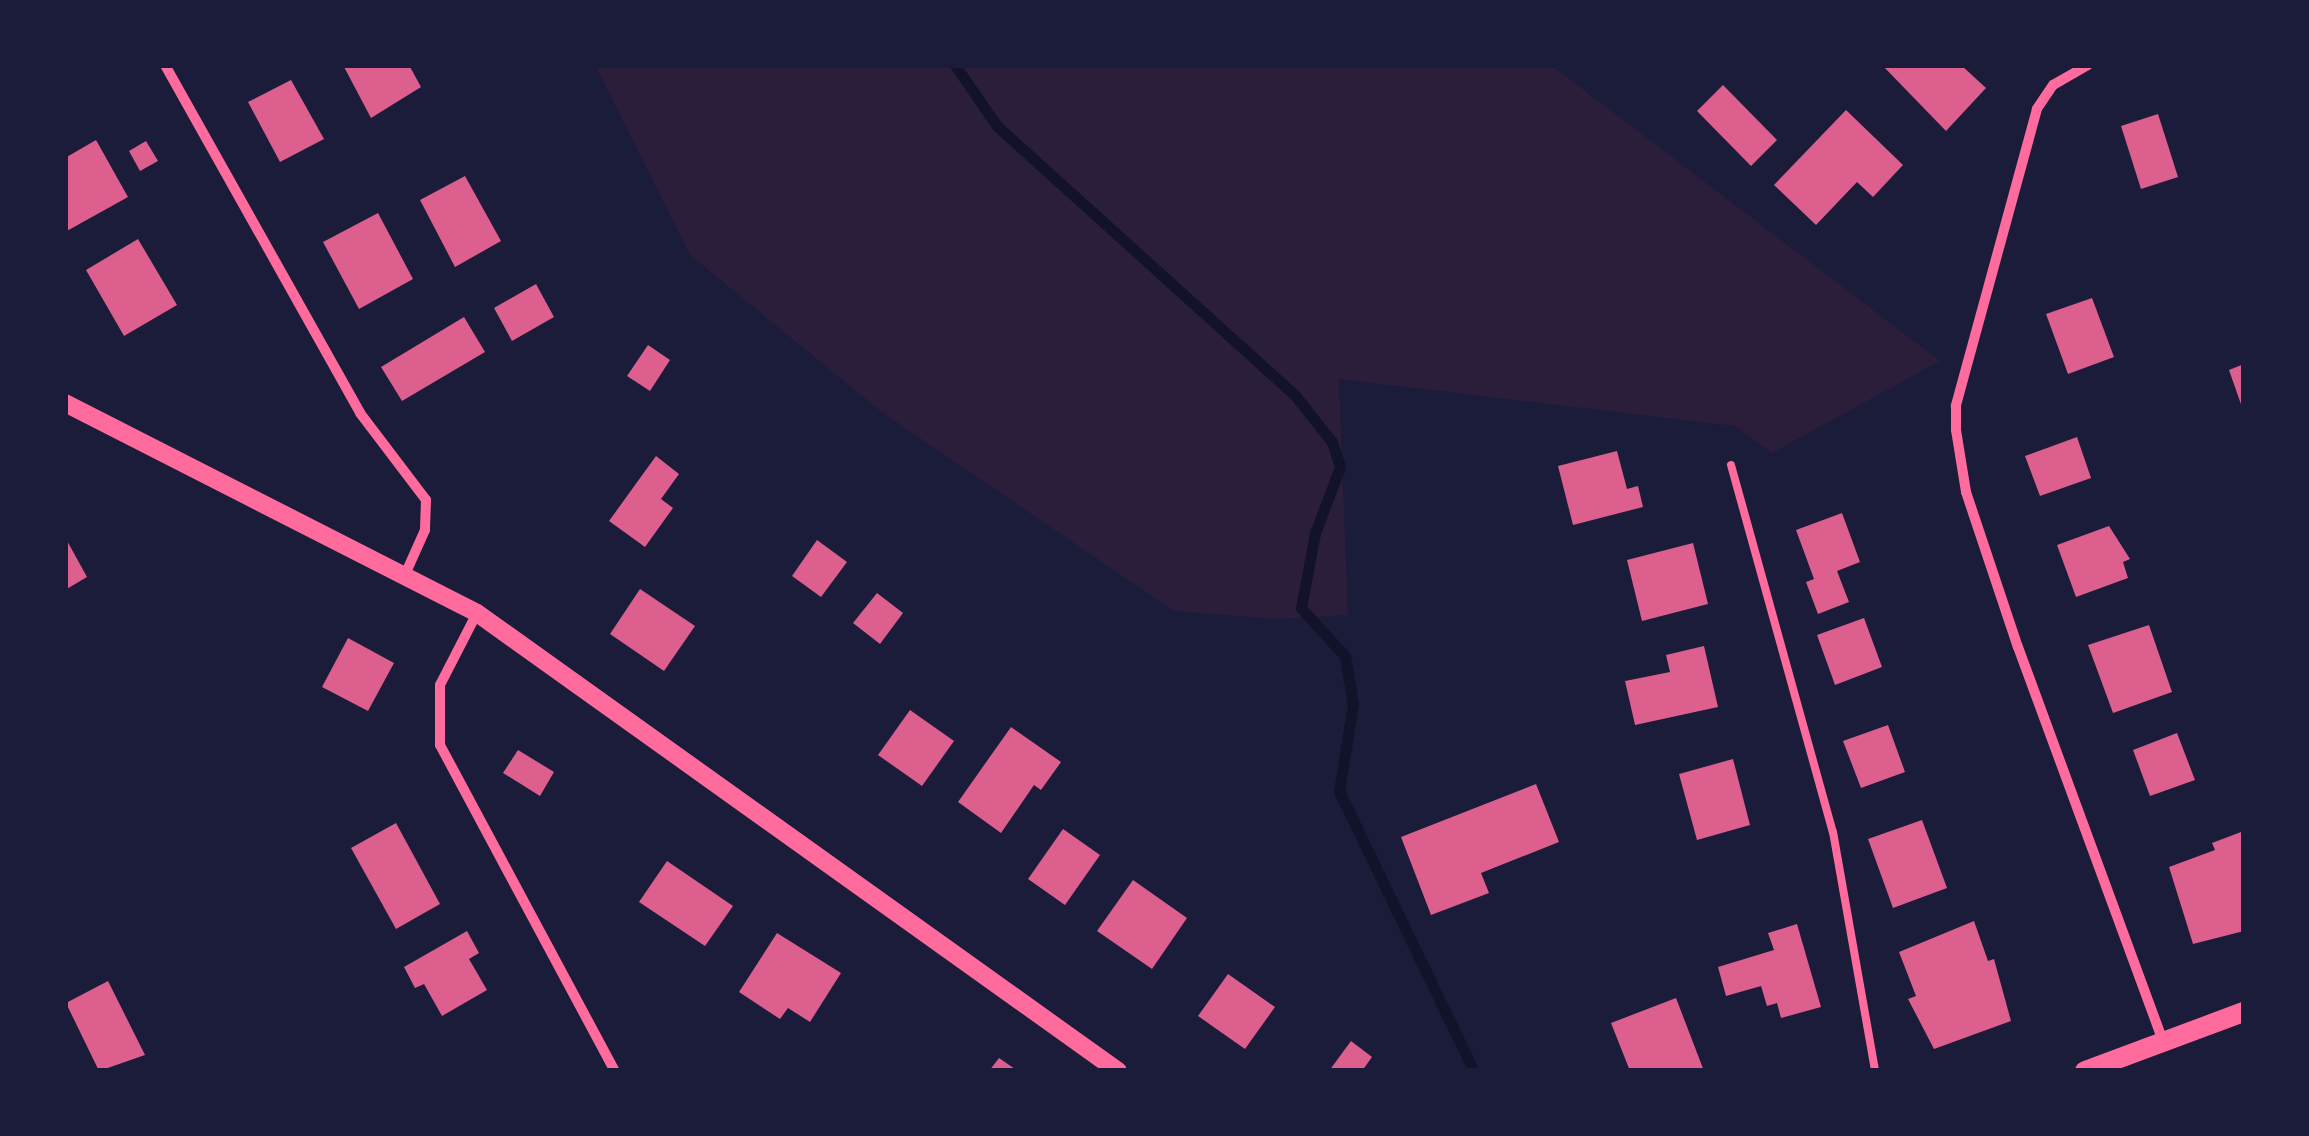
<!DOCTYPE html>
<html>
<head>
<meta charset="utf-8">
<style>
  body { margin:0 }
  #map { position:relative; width:2309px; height:1136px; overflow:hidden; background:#1b1b3a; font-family:Barlow,sans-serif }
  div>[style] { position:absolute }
  .green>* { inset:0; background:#2a1e3b }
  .stream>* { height:11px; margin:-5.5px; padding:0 5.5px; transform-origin:5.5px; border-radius:5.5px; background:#12122b }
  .building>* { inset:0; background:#dd5f8e }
  .service>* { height:8px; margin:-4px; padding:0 4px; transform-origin:4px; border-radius:4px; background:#ff6b9d }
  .minor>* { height:10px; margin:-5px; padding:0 5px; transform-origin:5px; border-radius:5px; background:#ff6b9d }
  .tertiary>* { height:18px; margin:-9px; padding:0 9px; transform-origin:9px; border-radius:9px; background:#ff6b9d }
  .secondary>* { height:20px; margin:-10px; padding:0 10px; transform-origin:10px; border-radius:10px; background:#ff6b9d }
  span { translate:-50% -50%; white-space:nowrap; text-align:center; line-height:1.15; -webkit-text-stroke:10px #1b1b3a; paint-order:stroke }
  .frame { position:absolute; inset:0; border:68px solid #1b1b3a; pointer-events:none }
</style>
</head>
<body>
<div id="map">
  <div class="green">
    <i style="clip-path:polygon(595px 65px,1551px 65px,1940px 361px,1772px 453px,1735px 426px,1339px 379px,1348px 615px,1275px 619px,1174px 611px,883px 413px,690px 255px)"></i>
  </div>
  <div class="stream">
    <i style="left:955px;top:65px;width:74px;rotate:55.5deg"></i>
    <i style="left:997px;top:126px;width:400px;rotate:42.1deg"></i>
    <i style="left:1294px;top:394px;width:61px;rotate:51.6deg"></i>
    <i style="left:1332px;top:442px;width:26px;rotate:72deg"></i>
    <i style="left:1340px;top:467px;width:71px;rotate:110.7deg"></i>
    <i style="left:1315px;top:533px;width:76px;rotate:100.6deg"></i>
    <i style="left:1301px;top:608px;width:65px;rotate:47.5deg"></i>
    <i style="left:1345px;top:656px;width:49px;rotate:80.5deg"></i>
    <i style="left:1353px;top:704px;width:88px;rotate:99.1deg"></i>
    <i style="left:1339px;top:791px;width:311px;rotate:64.3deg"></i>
  </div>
  <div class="building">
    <i style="clip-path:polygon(343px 65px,409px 65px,421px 87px,371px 118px)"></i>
    <i style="clip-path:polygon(1882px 65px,1961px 65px,1986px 88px,1946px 131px)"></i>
    <i style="clip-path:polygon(291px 80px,324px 139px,280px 162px,248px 102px)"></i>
    <i style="clip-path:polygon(1723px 85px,1777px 140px,1751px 166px,1697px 111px)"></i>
    <i style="clip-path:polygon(1846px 110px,1903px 165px,1873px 197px,1857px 182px,1816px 225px,1774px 185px)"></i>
    <i style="clip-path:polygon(2158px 114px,2178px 177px,2141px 189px,2121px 126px)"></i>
    <i style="clip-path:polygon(96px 140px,128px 197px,65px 232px,65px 158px)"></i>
    <i style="clip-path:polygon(146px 141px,158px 161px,140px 171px,129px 151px)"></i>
    <i style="clip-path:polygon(465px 176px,501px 241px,455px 267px,420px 200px)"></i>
    <i style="clip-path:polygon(378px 213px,413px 279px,359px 309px,323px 242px)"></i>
    <i style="clip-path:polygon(138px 239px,177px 305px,124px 336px,86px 270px)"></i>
    <i style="clip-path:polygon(536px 284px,554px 317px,512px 341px,494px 308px)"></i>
    <i style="clip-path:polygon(2092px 298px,2114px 357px,2068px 374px,2046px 314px)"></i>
    <i style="clip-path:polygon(464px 317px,485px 352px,402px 401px,381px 367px)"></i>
    <i style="clip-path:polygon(648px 345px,670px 360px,650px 391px,627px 376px)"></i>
    <i style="clip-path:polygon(2244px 364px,2244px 410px,2243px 410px,2229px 370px)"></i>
    <i style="clip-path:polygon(2077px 437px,2091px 478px,2040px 496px,2025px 456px)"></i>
    <i style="clip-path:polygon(1617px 451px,1627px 489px,1638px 486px,1643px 507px,1573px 525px,1558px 466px)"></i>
    <i style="clip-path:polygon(656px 456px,679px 474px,661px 499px,673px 508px,645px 547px,609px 521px)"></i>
    <i style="clip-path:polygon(1842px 513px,1860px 562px,1837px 571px,1849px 602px,1818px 614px,1806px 582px,1814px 579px,1796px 530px)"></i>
    <i style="clip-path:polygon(2109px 526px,2130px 559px,2123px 562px,2128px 578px,2076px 597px,2057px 545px)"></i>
    <i style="clip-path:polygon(65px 537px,87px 577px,65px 590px)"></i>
    <i style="clip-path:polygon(817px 540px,847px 562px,821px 597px,792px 576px)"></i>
    <i style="clip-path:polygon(1693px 543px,1708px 604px,1642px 621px,1627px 560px)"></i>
    <i style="clip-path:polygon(640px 589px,695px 626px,664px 671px,610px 634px)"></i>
    <i style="clip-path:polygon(877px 593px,903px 613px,880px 644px,853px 623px)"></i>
    <i style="clip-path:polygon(1864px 618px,1882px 667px,1835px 685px,1817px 635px)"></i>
    <i style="clip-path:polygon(2149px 625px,2172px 692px,2113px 713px,2088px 645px)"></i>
    <i style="clip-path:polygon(348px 638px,394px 663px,368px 711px,322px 687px)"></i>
    <i style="clip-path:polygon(1704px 646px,1718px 707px,1635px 725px,1625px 681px,1670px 672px,1666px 655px)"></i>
    <i style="clip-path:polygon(910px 710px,954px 741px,922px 786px,878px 755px)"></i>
    <i style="clip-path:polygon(1888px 725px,1905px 772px,1861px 788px,1843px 741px)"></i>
    <i style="clip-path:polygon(1011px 727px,1061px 762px,1041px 790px,1034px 785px,1001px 833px,958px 802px)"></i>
    <i style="clip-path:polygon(2177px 733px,2195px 780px,2150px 796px,2133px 750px)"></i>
    <i style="clip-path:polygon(518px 750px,554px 772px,540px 796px,503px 773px)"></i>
    <i style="clip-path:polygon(1733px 759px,1750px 825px,1697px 840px,1679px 774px)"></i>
    <i style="clip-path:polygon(1536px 784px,1559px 842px,1481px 873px,1489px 893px,1431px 915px,1401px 837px)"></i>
    <i style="clip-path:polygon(1922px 820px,1947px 888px,1893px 908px,1868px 839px)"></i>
    <i style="clip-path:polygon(396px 823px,440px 904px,396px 929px,351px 848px)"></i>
    <i style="clip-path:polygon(1063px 829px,1100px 855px,1065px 905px,1028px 879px)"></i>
    <i style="clip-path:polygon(2241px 832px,2244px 931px,2193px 944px,2169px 867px,2215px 850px,2212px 843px)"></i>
    <i style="clip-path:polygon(667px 861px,733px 906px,705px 946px,639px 902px)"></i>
    <i style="clip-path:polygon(1133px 880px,1187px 918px,1152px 969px,1097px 931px)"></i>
    <i style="clip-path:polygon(1974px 921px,1988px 961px,1994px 959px,2011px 1021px,1934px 1049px,1908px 999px,1916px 996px,1899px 952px)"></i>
    <i style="clip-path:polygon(1797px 924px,1821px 1007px,1781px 1018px,1777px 1003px,1767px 1006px,1761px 986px,1726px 996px,1718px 967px,1774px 950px,1768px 933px)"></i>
    <i style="clip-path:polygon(467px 931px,479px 953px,469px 959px,487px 990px,442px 1016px,424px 984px,415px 988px,404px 967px)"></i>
    <i style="clip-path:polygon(777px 933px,841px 973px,810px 1022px,788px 1008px,780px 1019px,739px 992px)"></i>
    <i style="clip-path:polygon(1228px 974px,1275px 1007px,1245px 1049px,1198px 1016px)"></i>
    <i style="clip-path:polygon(108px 981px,145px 1055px,99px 1071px,66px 1003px)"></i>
    <i style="clip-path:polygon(1676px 998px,1704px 1071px,1630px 1071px,1611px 1023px)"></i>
    <i style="clip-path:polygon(1351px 1041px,1372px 1057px,1362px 1071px,1329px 1071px)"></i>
    <i style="clip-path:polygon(999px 1058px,1018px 1071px,989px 1071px)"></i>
  </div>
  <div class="service">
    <i style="left:1731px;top:465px;width:381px;rotate:74.5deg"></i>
    <i style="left:1833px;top:832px;width:243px;rotate:80deg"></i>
  </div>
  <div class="minor">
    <i style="left:165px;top:65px;width:399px;rotate:60.7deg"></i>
    <i style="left:360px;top:413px;width:109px;rotate:52.8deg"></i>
    <i style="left:426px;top:500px;width:30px;rotate:92deg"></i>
    <i style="left:425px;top:530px;width:51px;rotate:114.1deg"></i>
    <i style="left:2088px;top:65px;width:40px;rotate:150.3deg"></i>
    <i style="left:2053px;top:85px;width:29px;rotate:124deg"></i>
    <i style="left:2037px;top:109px;width:308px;rotate:105.3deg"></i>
    <i style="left:1956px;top:406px;width:24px;rotate:90deg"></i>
    <i style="left:1956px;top:430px;width:63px;rotate:80.8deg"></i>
    <i style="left:1966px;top:492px;width:163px;rotate:71.5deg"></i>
    <i style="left:2018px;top:647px;width:420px;rotate:69.8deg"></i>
    <i style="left:477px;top:613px;width:81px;rotate:117.2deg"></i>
    <i style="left:440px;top:685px;width:60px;rotate:90deg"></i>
    <i style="left:440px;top:745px;width:370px;rotate:61.8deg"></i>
  </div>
  <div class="tertiary">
    <i style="left:65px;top:403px;width:462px;rotate:27deg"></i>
    <i style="left:477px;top:613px;width:788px;rotate:35.55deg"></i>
  </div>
  <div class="secondary">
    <i style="left:2085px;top:1071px;width:170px;rotate:-20.4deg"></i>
  </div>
  <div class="frame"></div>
</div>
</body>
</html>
